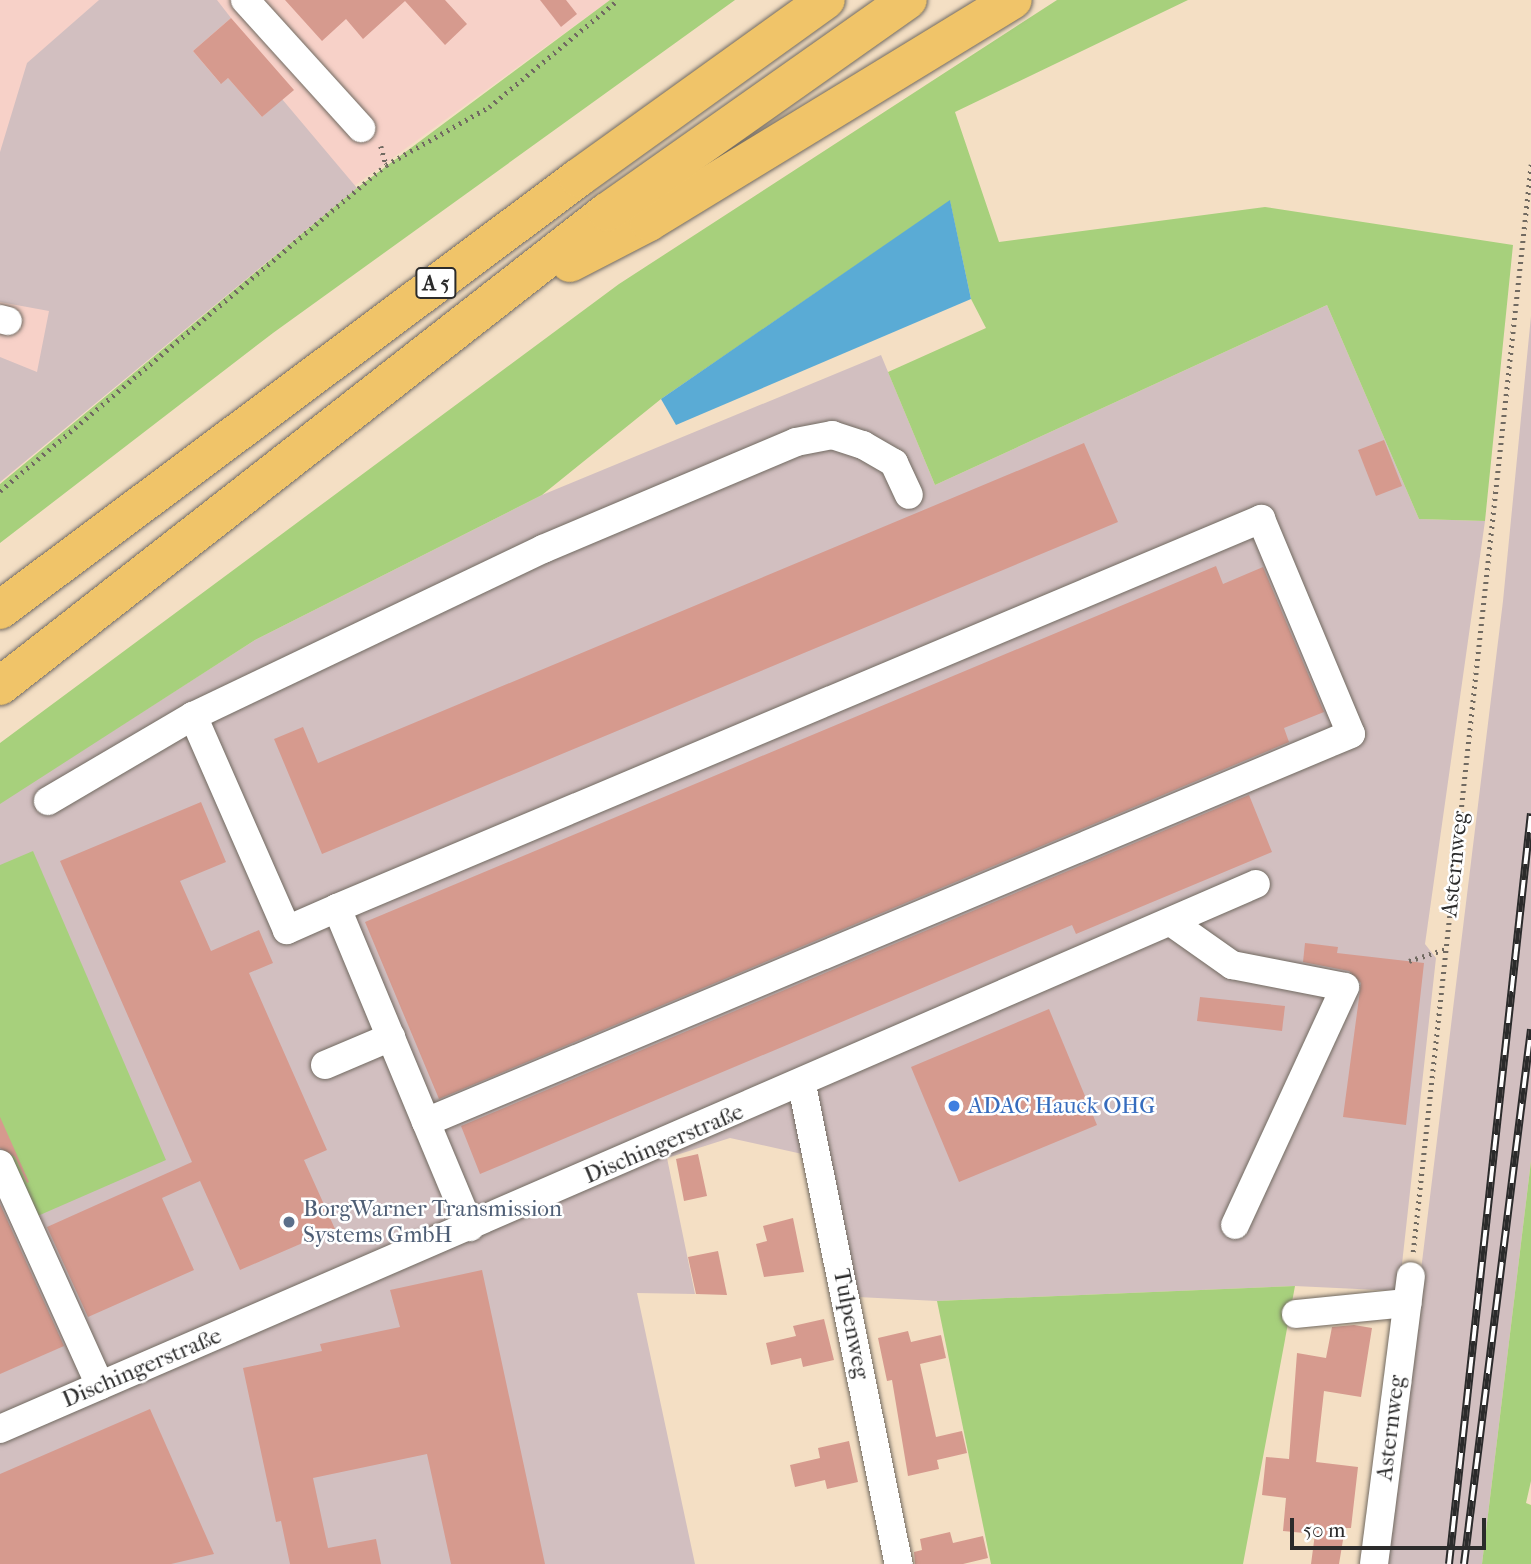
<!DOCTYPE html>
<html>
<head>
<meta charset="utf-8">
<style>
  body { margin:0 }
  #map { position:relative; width:1531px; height:1564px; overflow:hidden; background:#f4dfc4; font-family:"IM FELL French Canon",serif }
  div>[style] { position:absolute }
  .built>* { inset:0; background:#f7d1c8 }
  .industrial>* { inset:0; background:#d2bfc0 }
  .green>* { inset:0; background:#a7d07c }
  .water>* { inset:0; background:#5aabd5 }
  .building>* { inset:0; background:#d69a8e }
  .path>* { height:4.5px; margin-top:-2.25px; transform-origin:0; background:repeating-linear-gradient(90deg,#716a61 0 2px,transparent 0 7px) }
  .roads { filter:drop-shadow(0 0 2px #716a61) drop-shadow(0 0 2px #716a61) }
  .minor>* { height:28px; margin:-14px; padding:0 14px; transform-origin:14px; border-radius:14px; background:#fff }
  .highway>* { height:38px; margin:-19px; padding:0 19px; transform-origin:19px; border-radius:19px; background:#f0c469 }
  .rail>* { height:8px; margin-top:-4px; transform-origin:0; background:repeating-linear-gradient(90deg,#fff 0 16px,#2b2b2b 0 32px); box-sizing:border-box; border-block:2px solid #2b2b2b }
  .dots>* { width:19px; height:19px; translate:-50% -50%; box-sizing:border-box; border:4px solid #fff; border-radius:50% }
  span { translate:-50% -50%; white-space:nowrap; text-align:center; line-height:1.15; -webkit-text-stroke:5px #fff; paint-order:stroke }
  .shield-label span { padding:2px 5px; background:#fff; border:2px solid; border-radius:5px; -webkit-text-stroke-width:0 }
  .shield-label { font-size:21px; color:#2b2b2b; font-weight:700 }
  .street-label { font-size:23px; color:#2b2b2b }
  .shop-label { font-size:23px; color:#366cbe }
  .left { translate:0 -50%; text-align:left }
  .service-label { font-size:23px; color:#4e5e75 }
  .scale { position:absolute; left:1290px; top:1518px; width:196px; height:32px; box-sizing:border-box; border:4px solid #2b2b2b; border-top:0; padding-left:9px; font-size:21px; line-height:24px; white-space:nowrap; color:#2b2b2b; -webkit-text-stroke:5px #fff; paint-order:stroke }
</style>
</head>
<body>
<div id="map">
  <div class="built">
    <i style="clip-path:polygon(0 0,610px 0,332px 202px,0 483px)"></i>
  </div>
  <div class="industrial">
    <i style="clip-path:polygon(99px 0,217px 0,231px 18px,193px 51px,220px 83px,228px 78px,262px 117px,282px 99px,357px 188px,0 482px,0 357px,37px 372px,49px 311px,0 302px,0 152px,27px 63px)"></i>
    <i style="clip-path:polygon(1327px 305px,1419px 519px,1485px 521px,1425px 944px,1436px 958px,1399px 1291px,1295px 1286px,937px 1301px,858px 1297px,829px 1160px,730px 1138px,667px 1158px,695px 1294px,637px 1293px,695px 1564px,0 1564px,0 803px,255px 640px,542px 495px,881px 355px,935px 485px)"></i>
    <i style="clip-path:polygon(1531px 316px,1531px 1161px,1482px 1564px,1385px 1564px,1503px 601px)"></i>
  </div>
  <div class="green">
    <i style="clip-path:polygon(610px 0,735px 0,273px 333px,0 543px,0 484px,357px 188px)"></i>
    <i style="clip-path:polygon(1057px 0,1188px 0,955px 112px,999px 242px,1265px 207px,1513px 245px,1485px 521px,1419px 519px,1327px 305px,935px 485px,888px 372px,986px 328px,971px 299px,950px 201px,661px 399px,542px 495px,255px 640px,0 804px,0 743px,619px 284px)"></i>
    <i style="clip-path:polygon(33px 851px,166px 1160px,33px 1218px,0 1142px,0 865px)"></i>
    <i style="clip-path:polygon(1531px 1161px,1531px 1481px,1526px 1503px,1531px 1505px,1531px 1564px,1482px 1564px)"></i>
    <i style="clip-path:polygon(1295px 1286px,1243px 1564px,991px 1564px,937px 1301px)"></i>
  </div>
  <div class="water">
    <i style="clip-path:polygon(950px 200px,971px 299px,676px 425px,661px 399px)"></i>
  </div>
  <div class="building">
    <i style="clip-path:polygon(285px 0,445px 0,467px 24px,445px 45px,405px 1px,363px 39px,346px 19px,322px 41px)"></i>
    <i style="clip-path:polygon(540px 0,566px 0,577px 14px,561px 27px)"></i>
    <i style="clip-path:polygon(231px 18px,294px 90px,262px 117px,228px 78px,221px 84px,193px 51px)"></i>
    <i style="clip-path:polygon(1384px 440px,1402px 486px,1376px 496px,1358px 450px)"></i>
    <i style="clip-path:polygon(1084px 443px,1118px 522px,322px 854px,274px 739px,303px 727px,318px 763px)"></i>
    <i style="clip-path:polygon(1216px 566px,1223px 584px,1263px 567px,1324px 712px,1284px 728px,1289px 742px,439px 1099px,365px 922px)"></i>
    <i style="clip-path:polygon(1249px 795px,1272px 852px,1076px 934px,1072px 925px,480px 1174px,461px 1126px)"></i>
    <i style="clip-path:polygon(201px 802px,226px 862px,180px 881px,211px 951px,259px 930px,273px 963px,249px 973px,327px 1150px,304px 1160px,335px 1229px,240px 1270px,200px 1181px,162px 1198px,194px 1270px,88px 1317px,47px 1227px,192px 1162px,60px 861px)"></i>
    <i style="clip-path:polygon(1305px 943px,1338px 947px,1337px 953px,1424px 963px,1406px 1125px,1343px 1117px,1361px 983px,1349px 971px,1303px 962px)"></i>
    <i style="clip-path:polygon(1200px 997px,1285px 1006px,1282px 1031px,1197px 1021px)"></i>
    <i style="clip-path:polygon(1049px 1009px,1097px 1125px,959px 1182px,911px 1067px)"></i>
    <i style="clip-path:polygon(0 1117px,29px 1182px,27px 1183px,15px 1157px,0 1148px)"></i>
    <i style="clip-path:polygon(698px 1154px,707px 1196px,684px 1201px,676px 1159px)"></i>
    <i style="clip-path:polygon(0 1204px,64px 1346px,0 1374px)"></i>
    <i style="clip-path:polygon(793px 1218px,804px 1272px,764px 1277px,756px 1244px,767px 1241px,763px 1226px)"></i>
    <i style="clip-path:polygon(718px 1251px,727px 1295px,696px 1294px,688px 1257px)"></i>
    <i style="clip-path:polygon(482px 1270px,545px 1564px,451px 1564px,427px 1454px,313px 1478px,328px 1548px,376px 1539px,381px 1564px,290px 1564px,281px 1521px,276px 1522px,243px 1368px,322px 1351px,320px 1344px,400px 1327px,390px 1290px)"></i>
    <i style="clip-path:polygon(824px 1319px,834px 1360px,803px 1367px,801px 1358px,771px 1365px,766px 1343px,796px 1336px,793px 1326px)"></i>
    <i style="clip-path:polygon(1354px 1325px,1372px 1328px,1361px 1397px,1324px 1391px,1316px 1462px,1358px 1467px,1351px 1528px,1345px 1528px,1339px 1564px,1311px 1564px,1315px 1534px,1283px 1531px,1286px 1498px,1262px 1495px,1266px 1457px,1289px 1459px,1297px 1353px,1326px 1358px,1332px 1327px)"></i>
    <i style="clip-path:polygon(908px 1331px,911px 1342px,941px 1335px,946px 1358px,920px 1364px,936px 1437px,962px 1431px,967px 1453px,937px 1460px,939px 1469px,908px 1476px,892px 1380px,887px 1381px,878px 1338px)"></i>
    <i style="clip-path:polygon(150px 1409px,214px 1554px,171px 1564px,0 1564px,0 1474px)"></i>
    <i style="clip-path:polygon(849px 1441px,858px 1482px,827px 1489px,825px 1480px,795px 1487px,790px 1465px,820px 1458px,818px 1448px)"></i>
    <i style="clip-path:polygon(950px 1532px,953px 1543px,983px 1536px,988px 1558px,963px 1564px,915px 1564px,914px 1552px,922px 1550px,920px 1539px)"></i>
  </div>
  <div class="path">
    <i style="left:381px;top:146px;width:20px;rotate:75deg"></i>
    <i style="left:0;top:491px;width:505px;rotate:-40.18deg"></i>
    <i style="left:386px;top:165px;width:118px;rotate:-29.4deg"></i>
    <i style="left:489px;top:107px;width:168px;rotate:-39.7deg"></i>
    <i style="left:1409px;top:961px;width:39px;rotate:-18deg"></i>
    <i style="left:1413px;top:1252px;width:1094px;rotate:-83.81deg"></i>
  </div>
  <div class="roads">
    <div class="minor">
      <i style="left:245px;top:0;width:173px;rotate:47.8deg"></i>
      <i style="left:0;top:319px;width:8px;rotate:14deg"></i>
      <i style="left:48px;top:801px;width:168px;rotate:-30.4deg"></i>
      <i style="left:337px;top:908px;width:55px;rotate:156.3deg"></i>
      <i style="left:287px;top:930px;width:234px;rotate:-113.7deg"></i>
      <i style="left:193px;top:716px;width:388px;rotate:-25.5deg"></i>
      <i style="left:543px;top:549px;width:275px;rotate:-22.9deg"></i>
      <i style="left:796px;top:442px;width:37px;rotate:-11deg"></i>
      <i style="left:832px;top:435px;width:33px;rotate:18deg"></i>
      <i style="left:863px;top:445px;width:36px;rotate:30deg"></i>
      <i style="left:894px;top:463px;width:35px;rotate:65deg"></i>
      <i style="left:1171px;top:922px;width:75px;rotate:35.2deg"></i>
      <i style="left:1232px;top:965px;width:115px;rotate:11deg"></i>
      <i style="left:1345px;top:987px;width:262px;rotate:114.8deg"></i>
      <i style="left:325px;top:1065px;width:72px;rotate:-23deg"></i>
      <i style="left:802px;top:1085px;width:489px;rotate:78.6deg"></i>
      <i style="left:426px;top:1122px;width:232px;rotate:-112.6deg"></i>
      <i style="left:337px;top:908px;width:1003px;rotate:-22.83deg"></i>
      <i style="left:1261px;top:519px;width:233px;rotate:67.3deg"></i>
      <i style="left:1351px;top:734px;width:1003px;rotate:157.24deg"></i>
      <i style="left:426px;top:1122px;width:114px;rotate:67.3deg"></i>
      <i style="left:0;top:1164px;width:243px;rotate:65.7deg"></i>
      <i style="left:1296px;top:1314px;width:112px;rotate:-5.7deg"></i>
      <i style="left:0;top:1429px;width:1369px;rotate:-23.46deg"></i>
      <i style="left:1374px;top:1564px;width:290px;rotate:-82.7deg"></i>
    </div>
    <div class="highway">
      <i style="left:570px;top:263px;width:89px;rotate:-27.4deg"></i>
      <i style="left:649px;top:222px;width:426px;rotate:-31.4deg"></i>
      <i style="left:0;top:610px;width:722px;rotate:-36.77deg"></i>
      <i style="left:578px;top:178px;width:305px;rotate:-35.7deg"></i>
      <i style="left:0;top:686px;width:770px;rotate:-37.99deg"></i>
      <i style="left:607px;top:212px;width:368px;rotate:-35.2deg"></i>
    </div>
  </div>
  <div class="rail">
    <i style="left:1449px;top:1564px;width:755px;rotate:-83.77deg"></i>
    <i style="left:1464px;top:1564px;width:539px;rotate:-82.86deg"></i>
  </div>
  <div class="dots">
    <i style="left:954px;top:1106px;background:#3f7fe0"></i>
    <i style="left:289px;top:1222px;background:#5c6f8a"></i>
  </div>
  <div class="shield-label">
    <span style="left:436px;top:283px">A 5</span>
  </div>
  <div class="street-label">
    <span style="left:1455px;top:864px;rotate:-84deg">Asternweg</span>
    <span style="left:664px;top:1144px;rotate:-23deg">Dischingerstraße</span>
    <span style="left:851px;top:1324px;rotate:79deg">Tulpenweg</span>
    <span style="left:142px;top:1368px;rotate:-23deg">Dischingerstraße</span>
    <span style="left:1391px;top:1428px;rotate:-83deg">Asternweg</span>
  </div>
  <div class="shop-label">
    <span class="left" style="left:968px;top:1106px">ADAC Hauck OHG</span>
  </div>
  <div class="service-label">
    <span class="left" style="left:303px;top:1222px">BorgWarner Transmission<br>Systems GmbH</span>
  </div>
  <div class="scale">50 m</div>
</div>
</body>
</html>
